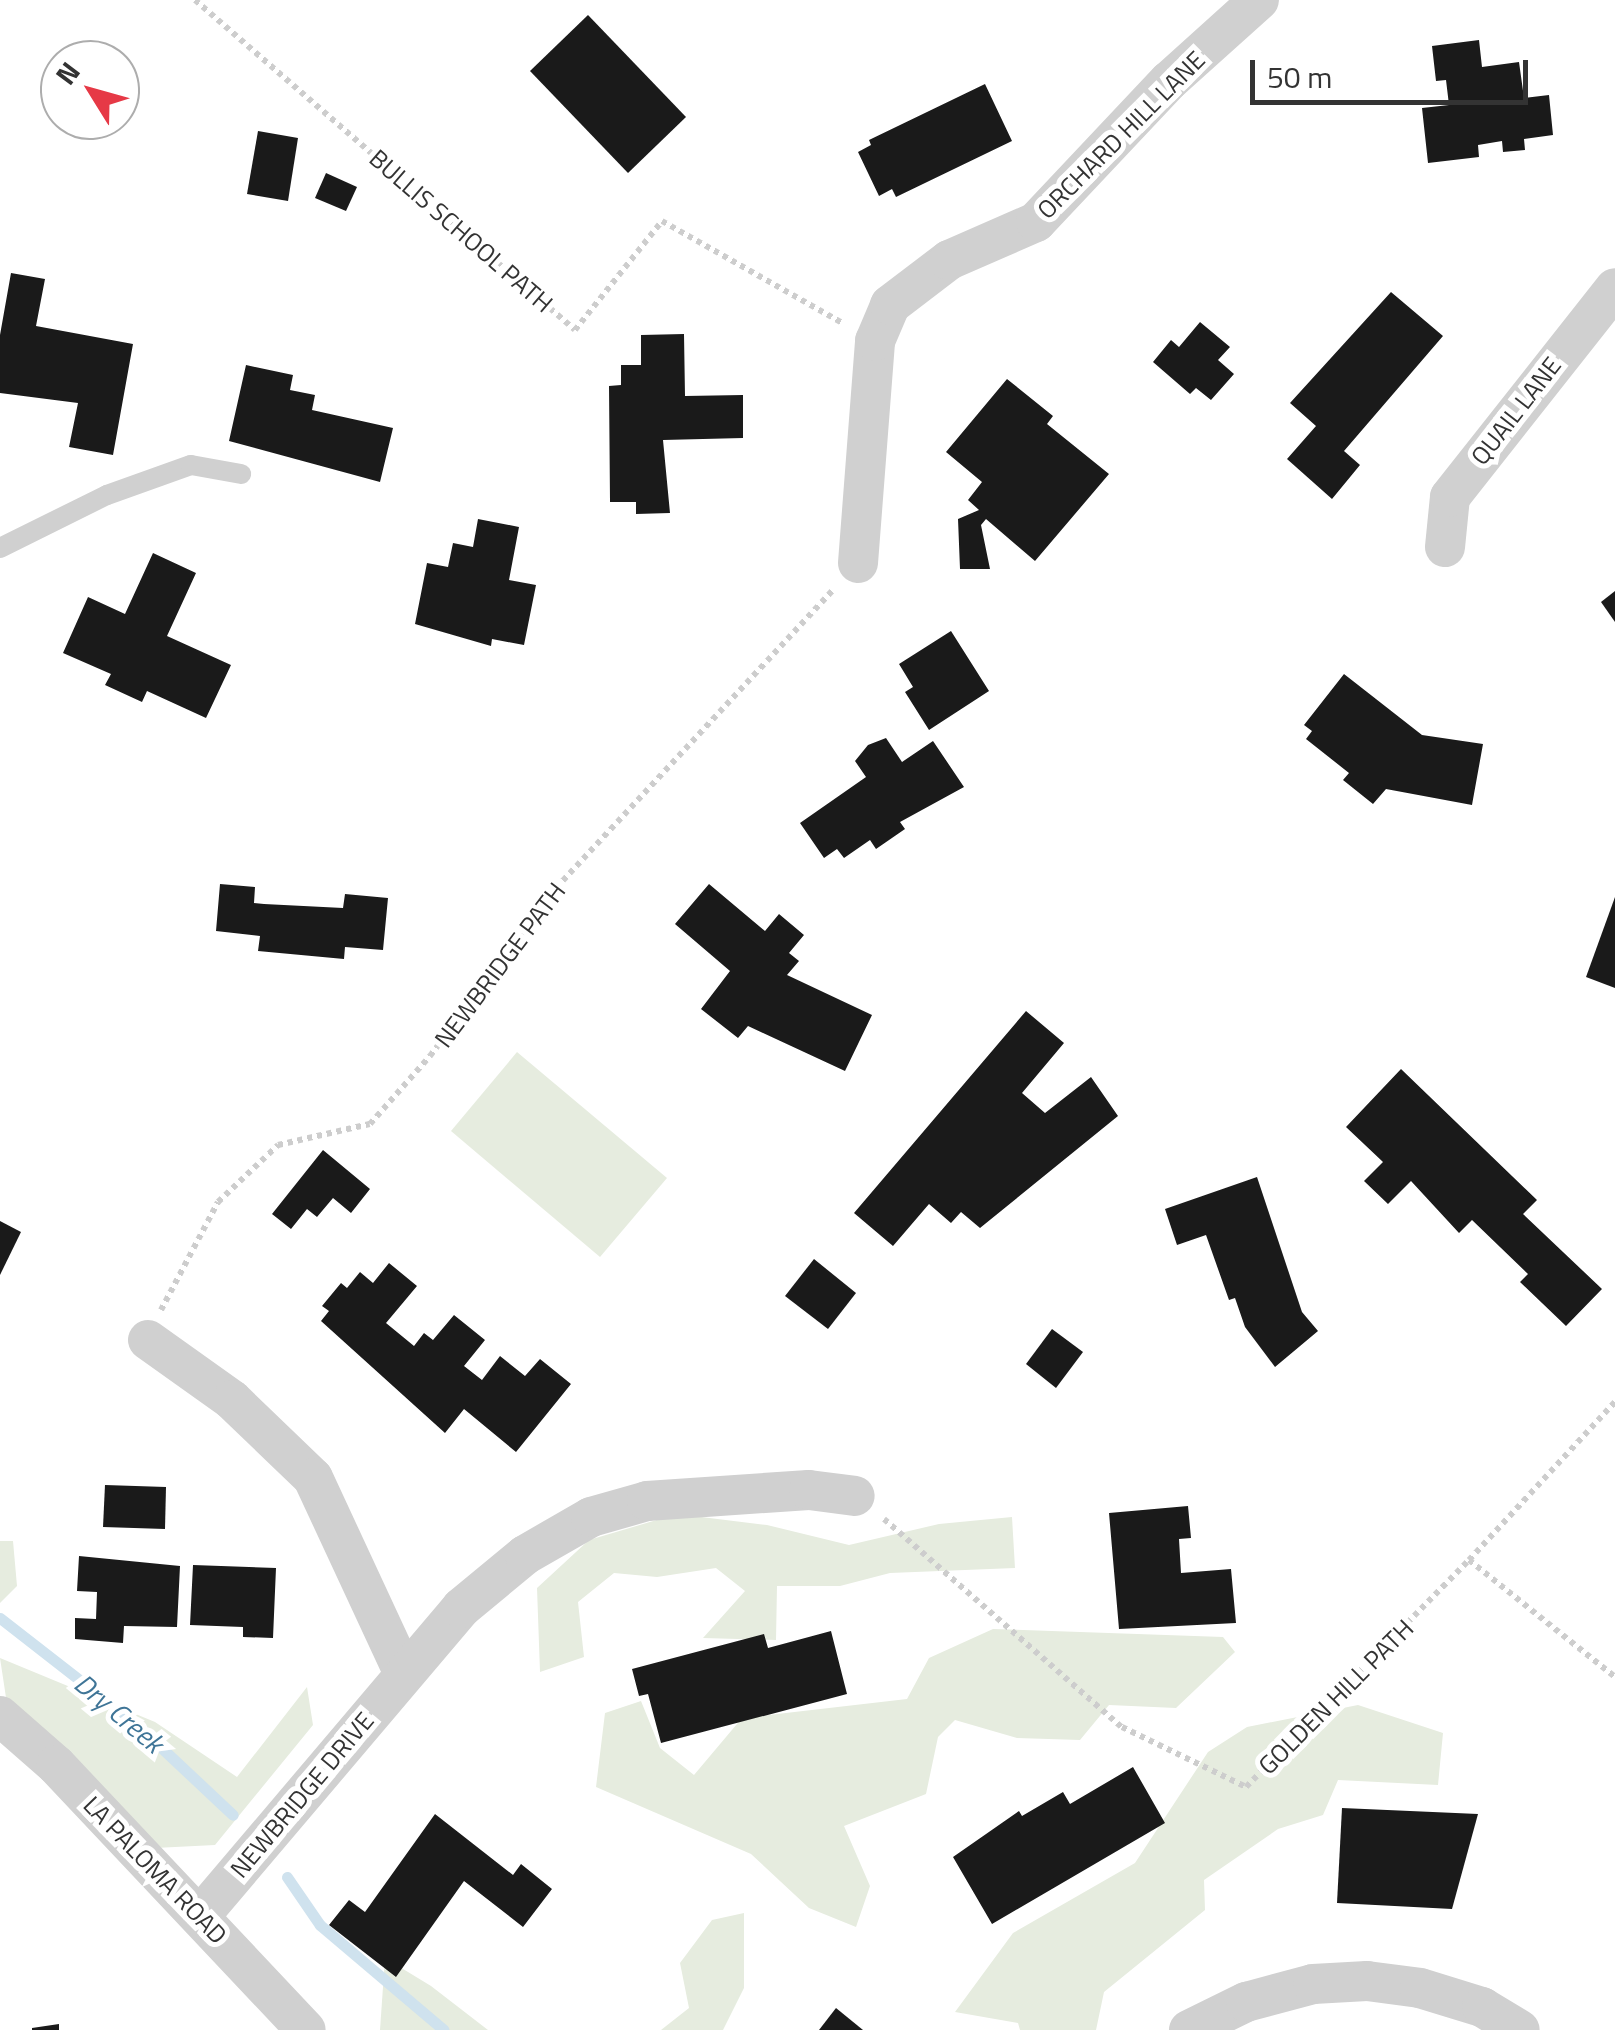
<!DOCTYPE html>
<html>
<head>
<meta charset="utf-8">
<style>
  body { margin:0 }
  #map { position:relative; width:1615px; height:2030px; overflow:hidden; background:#fff; font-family:"Titillium Web",sans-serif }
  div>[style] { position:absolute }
  .green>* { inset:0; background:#e6ecdf }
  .stream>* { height:11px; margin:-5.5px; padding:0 5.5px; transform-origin:5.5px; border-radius:5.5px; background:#cfe2ee }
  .building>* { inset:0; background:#1a1a1a }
  .path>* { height:6px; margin-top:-3px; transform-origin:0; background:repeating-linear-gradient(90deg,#cdcdcd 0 5px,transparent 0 10px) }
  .lane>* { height:20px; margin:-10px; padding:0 10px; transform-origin:10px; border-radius:10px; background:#d0d0d0 }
  .street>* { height:40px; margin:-20px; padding:0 20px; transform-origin:20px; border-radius:20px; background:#d0d0d0 }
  span { translate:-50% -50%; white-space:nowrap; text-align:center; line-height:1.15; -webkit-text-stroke:10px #fff; paint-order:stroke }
  .street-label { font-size:25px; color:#333 }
  .water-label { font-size:28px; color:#3f7597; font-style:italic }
  .north { position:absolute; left:40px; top:40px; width:100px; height:100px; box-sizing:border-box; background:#fff; border:2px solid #adadad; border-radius:50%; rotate:307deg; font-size:28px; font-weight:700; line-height:40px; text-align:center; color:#333 }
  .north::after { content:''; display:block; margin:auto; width:35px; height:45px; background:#e63946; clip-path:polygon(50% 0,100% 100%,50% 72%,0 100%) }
  .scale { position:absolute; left:1250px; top:60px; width:278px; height:45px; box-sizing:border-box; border:5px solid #333; border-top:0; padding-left:12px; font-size:30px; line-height:35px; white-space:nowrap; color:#333; -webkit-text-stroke:8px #fff; paint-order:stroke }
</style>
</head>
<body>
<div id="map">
  <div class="green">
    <i style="clip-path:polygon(517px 1052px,667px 1178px,600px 1257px,451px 1131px)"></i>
    <i style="clip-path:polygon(677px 1514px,767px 1525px,849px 1545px,939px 1524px,1012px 1517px,1015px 1568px,890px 1573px,840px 1586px,777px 1586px,776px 1640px,703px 1638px,745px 1591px,716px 1568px,657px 1577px,614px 1573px,578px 1602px,584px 1657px,540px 1672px,537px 1588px,589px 1540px)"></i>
    <i style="clip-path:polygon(0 1541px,13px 1541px,17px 1586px,0 1603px)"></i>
    <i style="clip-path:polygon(993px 1629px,1223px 1637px,1235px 1652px,1176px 1708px,1109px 1705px,1080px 1740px,1017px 1738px,955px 1720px,938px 1737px,926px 1794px,844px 1826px,870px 1886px,856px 1927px,809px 1908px,751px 1854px,596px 1787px,605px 1713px,641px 1701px,660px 1748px,694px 1775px,742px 1718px,907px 1699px,929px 1658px)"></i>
    <i style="clip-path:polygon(0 1658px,155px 1722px,237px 1777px,307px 1687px,313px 1725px,215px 1845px,155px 1848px,10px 1724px)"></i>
    <i style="clip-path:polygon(1358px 1705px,1443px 1733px,1438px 1785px,1338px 1780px,1323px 1815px,1278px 1829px,1204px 1880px,1205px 1910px,1104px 1992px,1096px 2030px,1020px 2030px,1018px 2023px,955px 2012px,1013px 1933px,1135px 1863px,1208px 1752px,1247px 1727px)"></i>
    <i style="clip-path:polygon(744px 1913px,744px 1988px,723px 2030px,661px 2030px,689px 2008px,680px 1963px,712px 1920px)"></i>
    <i style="clip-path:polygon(385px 1958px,431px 1986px,488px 2030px,380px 2030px)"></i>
  </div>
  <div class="stream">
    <i style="left:0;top:1618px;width:171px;rotate:37.9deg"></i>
    <i style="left:135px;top:1723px;width:134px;rotate:43.2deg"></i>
    <i style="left:287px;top:1877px;width:58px;rotate:55.5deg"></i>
    <i style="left:320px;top:1925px;width:162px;rotate:40.3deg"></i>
  </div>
  <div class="building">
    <i style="clip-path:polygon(588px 15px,686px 117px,628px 173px,530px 71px)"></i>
    <i style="clip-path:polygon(1479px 40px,1482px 67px,1519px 62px,1524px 98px,1549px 95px,1553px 135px,1524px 139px,1525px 150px,1503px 152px,1502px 141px,1478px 145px,1479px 157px,1428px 163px,1422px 108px,1449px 105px,1446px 80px,1436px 81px,1432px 46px)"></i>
    <i style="clip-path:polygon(985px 84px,1012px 141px,896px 197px,892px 189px,879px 196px,858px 152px,871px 145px,869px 140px)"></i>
    <i style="clip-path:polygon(258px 131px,298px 138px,288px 201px,247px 194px)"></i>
    <i style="clip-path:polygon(326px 173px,357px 187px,346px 211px,315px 198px)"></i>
    <i style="clip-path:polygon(11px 273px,45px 279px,36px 326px,133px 344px,113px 455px,69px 447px,78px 403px,0 393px,0 335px)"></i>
    <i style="clip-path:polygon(1391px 292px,1443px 336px,1344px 451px,1360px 465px,1332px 499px,1287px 459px,1316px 426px,1290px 403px)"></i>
    <i style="clip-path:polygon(1200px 322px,1230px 347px,1218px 360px,1234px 374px,1211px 400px,1196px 388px,1190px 394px,1153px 362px,1171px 340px,1179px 347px)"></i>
    <i style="clip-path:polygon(684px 334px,685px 396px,743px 395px,743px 438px,663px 440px,670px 513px,636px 514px,636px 502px,610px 502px,609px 386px,621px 385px,621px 365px,641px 365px,641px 335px)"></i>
    <i style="clip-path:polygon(246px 365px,293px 375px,290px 390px,315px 395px,312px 410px,393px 428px,380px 482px,229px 441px)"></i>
    <i style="clip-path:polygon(1007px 379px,1053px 416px,1047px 424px,1109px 474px,1035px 561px,986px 519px,981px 525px,990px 569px,960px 569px,958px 519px,979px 510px,968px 500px,982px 482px,946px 452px)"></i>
    <i style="clip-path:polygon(478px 519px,519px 527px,509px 580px,536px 585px,524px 645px,492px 639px,491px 646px,415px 624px,427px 563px,448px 567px,453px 543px,473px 547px)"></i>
    <i style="clip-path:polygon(153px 553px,196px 573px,167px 636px,231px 665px,206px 718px,147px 691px,142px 702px,105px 685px,111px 674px,63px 653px,88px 597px,125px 614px)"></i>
    <i style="clip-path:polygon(1615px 591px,1615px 622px,1601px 602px)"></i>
    <i style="clip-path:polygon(951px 631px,989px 691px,929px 730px,905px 692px,913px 687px,899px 664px)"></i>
    <i style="clip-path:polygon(1344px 674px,1422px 735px,1483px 744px,1472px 805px,1386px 789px,1373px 804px,1343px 780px,1349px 773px,1306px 739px,1312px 731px,1304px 725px)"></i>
    <i style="clip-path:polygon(886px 738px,902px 762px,933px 741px,964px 787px,900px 822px,905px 829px,876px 849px,870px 840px,844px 858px,837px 849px,824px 858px,800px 823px,866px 777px,855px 761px,868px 745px)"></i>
    <i style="clip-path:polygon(220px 884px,255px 887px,254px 903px,264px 904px,343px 908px,345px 894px,388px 898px,383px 950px,345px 947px,344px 959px,258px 951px,260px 936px,216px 931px)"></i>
    <i style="clip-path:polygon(709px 884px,765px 931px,779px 914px,804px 935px,789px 953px,799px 961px,787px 975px,872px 1015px,845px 1071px,748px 1026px,738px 1038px,701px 1009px,730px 971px,675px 924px)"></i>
    <i style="clip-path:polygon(1615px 897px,1615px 988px,1586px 977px)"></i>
    <i style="clip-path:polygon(1026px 1011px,1064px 1043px,1022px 1093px,1045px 1113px,1091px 1077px,1118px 1116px,980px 1228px,961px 1212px,951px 1223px,929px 1204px,893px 1246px,854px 1213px)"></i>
    <i style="clip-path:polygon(1401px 1069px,1537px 1200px,1523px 1214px,1602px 1289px,1566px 1326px,1520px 1282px,1528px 1274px,1472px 1220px,1459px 1233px,1411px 1181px,1388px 1204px,1364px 1181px,1383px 1162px,1346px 1127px)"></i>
    <i style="clip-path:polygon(323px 1150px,370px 1189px,351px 1213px,333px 1198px,317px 1217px,307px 1209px,291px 1229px,272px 1214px)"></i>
    <i style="clip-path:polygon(1257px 1177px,1302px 1312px,1318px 1331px,1275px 1367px,1245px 1327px,1235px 1298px,1229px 1300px,1206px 1235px,1177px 1245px,1165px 1209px)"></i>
    <i style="clip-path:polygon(0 1221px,21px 1232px,0 1275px)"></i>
    <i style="clip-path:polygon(814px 1259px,856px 1293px,828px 1329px,785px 1296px)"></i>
    <i style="clip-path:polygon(389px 1263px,417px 1286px,386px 1323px,414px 1346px,424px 1333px,433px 1340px,454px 1315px,485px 1340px,464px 1366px,482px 1380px,500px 1356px,525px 1376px,540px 1359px,571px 1384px,516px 1452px,464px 1409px,445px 1433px,321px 1321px,329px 1311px,322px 1306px,341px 1283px,347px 1288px,360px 1272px,373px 1283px)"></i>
    <i style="clip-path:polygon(1052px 1329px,1083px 1352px,1056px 1388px,1026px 1364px)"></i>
    <i style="clip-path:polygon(105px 1485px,166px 1487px,165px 1529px,103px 1527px)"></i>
    <i style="clip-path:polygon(1188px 1506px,1191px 1538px,1179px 1539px,1181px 1573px,1231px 1569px,1236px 1623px,1119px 1629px,1109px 1513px)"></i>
    <i style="clip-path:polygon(79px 1556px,180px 1566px,177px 1627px,124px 1626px,123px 1643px,75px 1639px,75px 1618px,96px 1619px,97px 1592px,77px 1591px)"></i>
    <i style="clip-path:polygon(193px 1565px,276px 1568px,273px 1638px,243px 1637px,243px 1627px,190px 1625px)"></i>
    <i style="clip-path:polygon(831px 1631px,847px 1694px,661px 1743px,648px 1694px,639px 1696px,632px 1669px,764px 1634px,768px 1648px)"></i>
    <i style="clip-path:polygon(1133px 1767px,1165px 1823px,992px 1924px,953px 1857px,1019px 1811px,1022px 1816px,1063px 1792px,1070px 1804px)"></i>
    <i style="clip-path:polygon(1342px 1808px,1478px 1814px,1452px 1909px,1337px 1903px)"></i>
    <i style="clip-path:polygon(435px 1814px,513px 1875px,521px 1864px,552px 1889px,523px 1927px,464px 1881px,396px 1977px,329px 1925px,349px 1900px,365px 1912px)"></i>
    <i style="clip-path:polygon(836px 2008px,863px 2030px,819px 2030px)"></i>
    <i style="clip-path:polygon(59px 2024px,59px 2030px,32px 2030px,32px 2028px)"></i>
  </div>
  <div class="path">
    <i style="left:195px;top:0;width:503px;rotate:40.97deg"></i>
    <i style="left:575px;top:330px;width:139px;rotate:-51.4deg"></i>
    <i style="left:662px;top:221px;width:207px;rotate:29.5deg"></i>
    <i style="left:161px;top:1310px;width:122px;rotate:-62.2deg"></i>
    <i style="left:218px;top:1202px;width:83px;rotate:-43.5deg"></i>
    <i style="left:278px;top:1145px;width:94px;rotate:-12.9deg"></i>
    <i style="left:370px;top:1124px;width:91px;rotate:-48.6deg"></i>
    <i style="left:430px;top:1056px;width:210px;rotate:-53.1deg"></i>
    <i style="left:556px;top:888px;width:407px;rotate:-47.1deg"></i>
    <i style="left:884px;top:1519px;width:316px;rotate:41.2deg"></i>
    <i style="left:1122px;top:1727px;width:138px;rotate:25.8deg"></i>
    <i style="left:1246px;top:1787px;width:318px;rotate:-45.5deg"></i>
    <i style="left:1469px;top:1560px;width:187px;rotate:38.7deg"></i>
    <i style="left:1469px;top:1560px;width:215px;rotate:-47.3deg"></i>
  </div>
  <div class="lane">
    <i style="left:0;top:548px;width:119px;rotate:-26.4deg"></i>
    <i style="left:107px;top:495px;width:89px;rotate:-19.7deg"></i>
    <i style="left:191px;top:465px;width:51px;rotate:10.2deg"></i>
  </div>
  <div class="street">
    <i style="left:1445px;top:547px;width:50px;rotate:-84.3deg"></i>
    <i style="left:1450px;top:497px;width:266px;rotate:-51.7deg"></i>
    <i style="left:858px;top:563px;width:223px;rotate:-85.6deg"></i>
    <i style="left:875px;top:341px;width:39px;rotate:-67deg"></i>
    <i style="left:890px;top:305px;width:74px;rotate:-37.3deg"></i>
    <i style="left:949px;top:260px;width:95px;rotate:-23.6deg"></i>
    <i style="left:1036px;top:222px;width:194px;rotate:-46.7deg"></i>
    <i style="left:1169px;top:81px;width:121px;rotate:-42deg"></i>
    <i style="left:148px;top:1340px;width:103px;rotate:35.5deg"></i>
    <i style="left:232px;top:1400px;width:112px;rotate:43.9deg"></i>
    <i style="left:313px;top:1478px;width:216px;rotate:65.1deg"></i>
    <i style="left:0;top:1716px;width:74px;rotate:41.2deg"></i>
    <i style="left:56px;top:1765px;width:364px;rotate:46.7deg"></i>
    <i style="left:200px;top:1916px;width:404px;rotate:-49.7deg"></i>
    <i style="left:461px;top:1608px;width:83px;rotate:-39.6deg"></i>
    <i style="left:525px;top:1555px;width:76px;rotate:-29.9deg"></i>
    <i style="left:591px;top:1517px;width:58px;rotate:-15.9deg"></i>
    <i style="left:647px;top:1501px;width:162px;rotate:-3.9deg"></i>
    <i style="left:809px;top:1490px;width:46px;rotate:7.4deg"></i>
    <i style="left:1189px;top:2030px;width:64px;rotate:-26.2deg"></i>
    <i style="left:1246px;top:2002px;width:69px;rotate:-15deg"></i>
    <i style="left:1313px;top:1984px;width:54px;rotate:-3.2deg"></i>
    <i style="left:1367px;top:1981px;width:53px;rotate:7.5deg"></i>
    <i style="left:1420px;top:1988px;width:65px;rotate:17deg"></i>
    <i style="left:1482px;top:2007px;width:44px;rotate:31.2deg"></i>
  </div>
  <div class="street-label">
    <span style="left:1121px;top:135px;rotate:-45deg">ORCHARD HILL LANE</span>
    <span style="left:461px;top:231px;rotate:41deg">BULLIS SCHOOL PATH</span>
    <span style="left:1516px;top:411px;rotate:-52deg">QUAIL LANE</span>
    <span style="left:500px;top:965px;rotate:-53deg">NEWBRIDGE PATH</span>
    <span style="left:1336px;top:1697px;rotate:-45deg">GOLDEN HILL PATH</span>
    <span style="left:302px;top:1795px;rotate:-50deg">NEWBRIDGE DRIVE</span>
    <span style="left:155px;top:1870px;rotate:46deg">LA PALOMA ROAD</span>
  </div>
  <div class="water-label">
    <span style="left:119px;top:1713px;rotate:40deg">Dry Creek</span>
  </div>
  <div class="north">N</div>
  <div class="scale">50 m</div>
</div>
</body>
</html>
